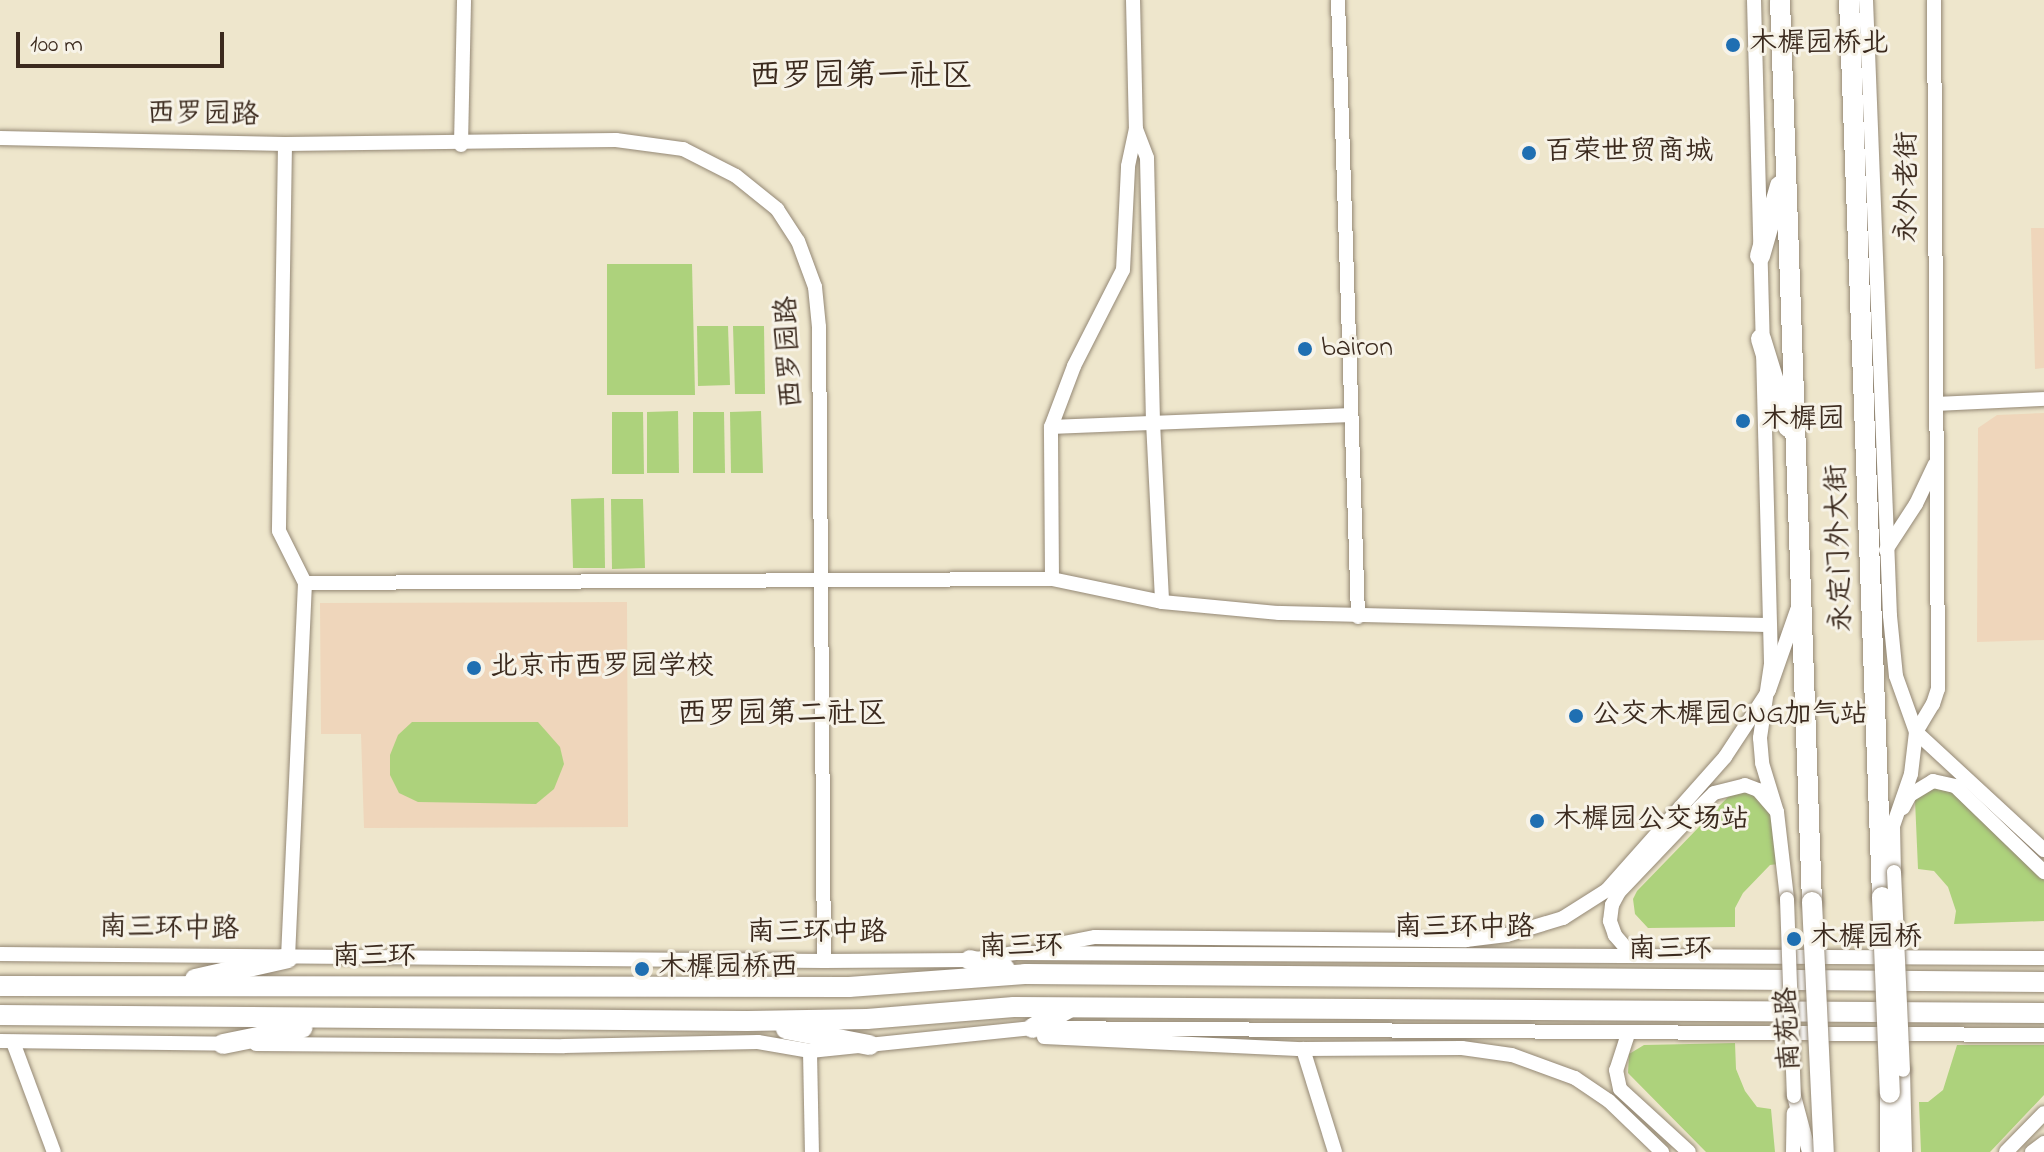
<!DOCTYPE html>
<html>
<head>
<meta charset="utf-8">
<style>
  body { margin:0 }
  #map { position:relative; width:2044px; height:1152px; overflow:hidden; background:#eee6cc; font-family:"Indie Flower","LXGW WenKai TC",sans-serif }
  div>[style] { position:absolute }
  .built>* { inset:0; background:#efd6bb }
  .green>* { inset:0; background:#add27c }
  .roads { filter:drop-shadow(0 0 2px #948875) drop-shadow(0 0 2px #948875) }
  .minor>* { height:14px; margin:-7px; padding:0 7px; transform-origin:7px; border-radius:7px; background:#fff }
  .highway>* { height:20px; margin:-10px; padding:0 10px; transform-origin:10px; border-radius:10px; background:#fff }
  .bridges { filter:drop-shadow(0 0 2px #948875) drop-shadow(0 0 2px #948875) }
  .minor-bridge>* { height:14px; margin:-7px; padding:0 7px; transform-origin:7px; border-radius:7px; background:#fff }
  .highway-bridge>* { height:20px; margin:-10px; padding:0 10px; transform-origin:10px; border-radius:10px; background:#fff }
  .dots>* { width:22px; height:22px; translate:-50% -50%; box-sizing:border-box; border:4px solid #f7f3e8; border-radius:50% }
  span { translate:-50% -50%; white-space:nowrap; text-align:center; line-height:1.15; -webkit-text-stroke:6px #f7f3e8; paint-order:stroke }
  .poi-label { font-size:28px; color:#3b2a1e }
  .left { translate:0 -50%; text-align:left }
  .street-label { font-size:28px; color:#3b2a1e }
  .neighbourhood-label { font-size:30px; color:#3b2a1e }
  .quarter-label { font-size:32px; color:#3b2a1e }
  .scale { position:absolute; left:16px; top:32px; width:208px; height:36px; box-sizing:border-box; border:4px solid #3b2a1e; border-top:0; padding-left:10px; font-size:24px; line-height:28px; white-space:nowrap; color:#3b2a1e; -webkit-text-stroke:6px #f7f3e8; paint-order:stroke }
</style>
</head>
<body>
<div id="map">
  <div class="built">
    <i style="clip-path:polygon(2031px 228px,2044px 228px,2044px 368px,2035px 369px)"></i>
    <i style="clip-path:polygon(2044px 413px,2044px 640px,1977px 642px,1978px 428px,1997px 415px)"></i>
    <i style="clip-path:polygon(627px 602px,628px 827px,364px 828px,361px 734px,321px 734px,320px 603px)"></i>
  </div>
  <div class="green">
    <i style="clip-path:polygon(607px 264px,692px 264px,695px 395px,607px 395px)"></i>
    <i style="clip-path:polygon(697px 326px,728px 326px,730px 385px,698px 386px)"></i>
    <i style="clip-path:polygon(733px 326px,764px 326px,765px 394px,735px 394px)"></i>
    <i style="clip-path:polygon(678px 411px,679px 473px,647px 473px,647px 412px)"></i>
    <i style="clip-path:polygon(761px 411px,763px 473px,731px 473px,730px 412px)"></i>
    <i style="clip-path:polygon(612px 412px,643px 412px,644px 474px,612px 474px)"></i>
    <i style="clip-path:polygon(693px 412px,724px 412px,725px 473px,693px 473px)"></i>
    <i style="clip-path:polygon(604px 498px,605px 568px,573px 568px,571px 499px)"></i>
    <i style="clip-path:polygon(611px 499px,643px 499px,645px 568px,612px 569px)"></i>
    <i style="clip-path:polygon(412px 722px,538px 722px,560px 747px,564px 764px,554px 789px,536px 804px,418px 802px,399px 793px,390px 775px,390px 755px,398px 735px)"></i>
    <i style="clip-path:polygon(1929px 787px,1955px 793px,2044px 876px,2044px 921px,1954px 924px,1956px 911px,1948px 887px,1934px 871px,1918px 869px,1915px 800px)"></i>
    <i style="clip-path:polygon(1739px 790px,1776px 804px,1778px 864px,1770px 865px,1743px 893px,1735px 908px,1735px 927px,1648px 928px,1635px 914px,1633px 899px,1637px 891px,1730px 795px)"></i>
    <i style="clip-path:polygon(1735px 1043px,1736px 1069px,1745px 1091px,1757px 1107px,1771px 1109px,1775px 1152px,1706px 1152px,1628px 1073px,1629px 1054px,1644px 1045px)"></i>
    <i style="clip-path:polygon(1957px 1045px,2044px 1045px,2044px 1095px,1990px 1152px,1921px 1152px,1919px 1102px,1928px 1102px,1943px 1090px)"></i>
  </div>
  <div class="roads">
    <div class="minor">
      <i style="left:1133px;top:0;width:129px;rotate:88.7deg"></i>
      <i style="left:1136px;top:129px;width:31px;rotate:69deg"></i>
      <i style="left:1147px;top:158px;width:264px;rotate:88.7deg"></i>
      <i style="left:1153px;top:422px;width:180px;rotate:87.1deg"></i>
      <i style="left:1338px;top:0;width:617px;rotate:88.14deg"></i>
      <i style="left:1754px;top:0;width:664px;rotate:88.53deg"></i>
      <i style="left:1771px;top:664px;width:75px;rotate:98.5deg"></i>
      <i style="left:1760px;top:738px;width:25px;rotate:85deg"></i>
      <i style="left:1762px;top:763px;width:51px;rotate:73deg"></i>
      <i style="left:1777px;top:812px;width:88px;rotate:83.4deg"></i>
      <i style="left:1866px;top:0;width:616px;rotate:87.77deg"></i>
      <i style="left:1890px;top:616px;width:60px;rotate:84.3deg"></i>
      <i style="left:1896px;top:676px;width:59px;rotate:70.3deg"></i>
      <i style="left:1916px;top:732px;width:42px;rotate:96.8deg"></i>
      <i style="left:1911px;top:774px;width:55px;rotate:109.1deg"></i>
      <i style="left:1893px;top:826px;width:46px;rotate:88.8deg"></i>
      <i style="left:0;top:138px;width:285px;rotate:1.2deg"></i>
      <i style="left:285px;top:144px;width:331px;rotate:-0.7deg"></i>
      <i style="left:616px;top:140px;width:68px;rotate:7.7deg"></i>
      <i style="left:683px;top:149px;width:59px;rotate:27deg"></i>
      <i style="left:736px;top:176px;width:53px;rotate:38.8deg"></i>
      <i style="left:777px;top:209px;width:38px;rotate:57deg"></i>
      <i style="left:798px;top:241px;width:49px;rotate:69.7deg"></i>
      <i style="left:815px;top:287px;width:40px;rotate:84.3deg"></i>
      <i style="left:819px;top:327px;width:634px;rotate:89.55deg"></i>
      <i style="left:285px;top:144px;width:387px;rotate:90.9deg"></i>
      <i style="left:279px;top:531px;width:58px;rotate:63.4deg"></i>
      <i style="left:305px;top:583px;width:375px;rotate:92.6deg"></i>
      <i style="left:461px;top:145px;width:145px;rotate:-88.8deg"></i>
      <i style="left:1937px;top:404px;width:107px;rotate:-2.7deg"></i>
      <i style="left:1051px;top:427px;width:300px;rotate:-2.3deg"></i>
      <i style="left:1886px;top:550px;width:55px;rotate:-56.9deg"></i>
      <i style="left:1916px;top:504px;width:44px;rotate:-64.6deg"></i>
      <i style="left:1052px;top:579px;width:152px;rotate:-90.4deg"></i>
      <i style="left:1051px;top:427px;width:65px;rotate:-69.3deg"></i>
      <i style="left:1074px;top:366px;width:108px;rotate:-63deg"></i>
      <i style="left:1123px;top:270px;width:104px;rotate:-87.2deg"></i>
      <i style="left:1128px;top:166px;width:38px;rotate:-78deg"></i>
      <i style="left:305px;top:583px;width:747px;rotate:-0.31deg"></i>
      <i style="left:1052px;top:579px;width:112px;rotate:11.8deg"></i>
      <i style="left:1162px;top:602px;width:118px;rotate:5.4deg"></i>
      <i style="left:1279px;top:613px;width:491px;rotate:1.4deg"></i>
      <i style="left:1916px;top:732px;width:33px;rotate:-59deg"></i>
      <i style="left:1933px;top:704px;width:16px;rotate:-72deg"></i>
      <i style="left:1938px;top:689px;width:689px;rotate:-90.33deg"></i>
      <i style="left:1916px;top:732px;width:174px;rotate:42.7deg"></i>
      <i style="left:1903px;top:808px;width:15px;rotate:-62deg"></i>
      <i style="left:1910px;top:795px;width:27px;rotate:-31deg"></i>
      <i style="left:1933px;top:781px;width:23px;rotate:13deg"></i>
      <i style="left:1955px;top:786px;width:124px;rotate:44deg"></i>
      <i style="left:1043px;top:947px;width:53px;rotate:-10.9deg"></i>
      <i style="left:1095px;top:937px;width:371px;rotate:0.5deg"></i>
      <i style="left:1466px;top:940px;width:41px;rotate:-7deg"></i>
      <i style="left:1507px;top:935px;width:59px;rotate:-16.9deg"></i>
      <i style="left:1563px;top:918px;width:52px;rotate:-32.5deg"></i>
      <i style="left:1607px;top:890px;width:178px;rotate:-48.4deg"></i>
      <i style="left:1725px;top:757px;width:80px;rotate:-56.7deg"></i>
      <i style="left:1769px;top:690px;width:85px;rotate:-70.7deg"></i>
      <i style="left:0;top:954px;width:824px;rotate:0.49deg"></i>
      <i style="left:824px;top:961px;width:146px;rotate:-0.4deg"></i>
      <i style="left:970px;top:960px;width:46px;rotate:-8.8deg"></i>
      <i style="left:1015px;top:953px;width:1029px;rotate:0.28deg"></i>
      <i style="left:1633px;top:956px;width:28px;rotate:-131deg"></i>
      <i style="left:1615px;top:935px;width:15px;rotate:-110deg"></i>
      <i style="left:1610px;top:921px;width:16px;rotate:-83deg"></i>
      <i style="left:1612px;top:905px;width:15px;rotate:-62deg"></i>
      <i style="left:1619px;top:892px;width:116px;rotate:-46.4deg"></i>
      <i style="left:1699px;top:808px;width:21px;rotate:-45deg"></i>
      <i style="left:1714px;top:793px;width:32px;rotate:-14deg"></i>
      <i style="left:1745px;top:785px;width:14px;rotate:21deg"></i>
      <i style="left:1758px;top:790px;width:28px;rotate:49deg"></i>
      <i style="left:1628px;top:1034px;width:38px;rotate:108deg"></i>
      <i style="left:1616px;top:1070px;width:19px;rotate:78deg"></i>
      <i style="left:1620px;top:1089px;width:93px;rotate:42.4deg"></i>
      <i style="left:1044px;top:1037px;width:259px;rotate:2.7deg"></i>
      <i style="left:1303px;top:1049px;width:159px;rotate:-0.4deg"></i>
      <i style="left:1462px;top:1048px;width:50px;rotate:8deg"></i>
      <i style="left:1512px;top:1055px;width:67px;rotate:20.1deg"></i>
      <i style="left:1575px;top:1078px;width:41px;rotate:34.1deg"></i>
      <i style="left:1609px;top:1101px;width:74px;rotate:43.9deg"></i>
      <i style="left:0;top:1041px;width:232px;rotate:0.7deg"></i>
      <i style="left:13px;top:1042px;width:117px;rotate:69.6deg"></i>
      <i style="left:256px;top:1044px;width:308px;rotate:0.4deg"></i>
      <i style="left:564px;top:1046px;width:194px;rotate:-1.2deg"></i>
      <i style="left:758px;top:1042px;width:53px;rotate:9.8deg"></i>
      <i style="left:810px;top:1051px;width:224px;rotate:-5.9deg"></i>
      <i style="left:1033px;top:1028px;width:1011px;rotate:0.4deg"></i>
      <i style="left:1303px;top:1049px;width:108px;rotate:72.7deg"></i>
      <i style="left:810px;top:1051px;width:101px;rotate:88.9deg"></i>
      <i style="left:1903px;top:1070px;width:82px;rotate:88.6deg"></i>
      <i style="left:1794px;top:1096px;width:58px;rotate:75deg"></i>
      <i style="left:1793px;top:1152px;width:39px;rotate:-89deg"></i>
      <i style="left:2006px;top:1152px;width:54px;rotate:-45.7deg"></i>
      <i style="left:2032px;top:1152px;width:15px;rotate:-37deg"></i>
    </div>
    <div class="highway">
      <i style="left:1780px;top:0;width:903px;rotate:87.97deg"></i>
      <i style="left:1849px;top:0;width:898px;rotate:87.89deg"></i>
      <i style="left:1760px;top:256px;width:73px;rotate:-74.1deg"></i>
      <i style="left:1761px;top:339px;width:92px;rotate:72.9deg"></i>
      <i style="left:970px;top:960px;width:36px;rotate:14deg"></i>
      <i style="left:195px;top:979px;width:95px;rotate:-12.7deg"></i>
      <i style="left:0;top:986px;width:849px;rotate:0.07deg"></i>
      <i style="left:849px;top:987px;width:176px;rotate:-4.2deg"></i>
      <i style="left:1025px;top:974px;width:1019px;rotate:0.45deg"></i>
      <i style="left:0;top:1015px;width:747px;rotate:0.46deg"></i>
      <i style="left:747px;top:1021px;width:120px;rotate:-1deg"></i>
      <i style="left:867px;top:1019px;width:147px;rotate:-4.7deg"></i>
      <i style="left:1014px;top:1007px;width:1030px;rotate:0.33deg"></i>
      <i style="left:1033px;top:1028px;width:39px;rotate:-29deg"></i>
      <i style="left:786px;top:1029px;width:85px;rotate:10.9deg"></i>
      <i style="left:223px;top:1044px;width:81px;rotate:-11.4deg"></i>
      <i style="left:1890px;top:1093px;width:59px;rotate:90deg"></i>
    </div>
  </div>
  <div class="bridges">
    <div class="minor-bridge">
      <i style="left:1894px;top:872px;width:198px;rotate:87.4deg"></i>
      <i style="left:1787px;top:899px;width:197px;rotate:88deg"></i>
    </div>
    <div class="highway-bridge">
      <i style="left:1882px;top:897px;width:196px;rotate:87.7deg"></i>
      <i style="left:1812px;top:902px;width:250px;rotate:87.3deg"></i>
    </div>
  </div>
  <div class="dots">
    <i style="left:1733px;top:45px;background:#1f6fb2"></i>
    <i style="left:1529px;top:153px;background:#1f6fb2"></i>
    <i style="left:1305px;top:349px;background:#1f6fb2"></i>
    <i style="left:1743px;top:421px;background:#1f6fb2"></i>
    <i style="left:474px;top:668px;background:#1f6fb2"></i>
    <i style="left:1576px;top:716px;background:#1f6fb2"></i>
    <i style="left:1537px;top:821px;background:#1f6fb2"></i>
    <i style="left:1794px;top:939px;background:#1f6fb2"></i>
    <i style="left:642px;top:969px;background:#1f6fb2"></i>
  </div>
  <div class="poi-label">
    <span class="left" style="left:1749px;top:45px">木樨园桥北</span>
    <span class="left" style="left:1545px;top:153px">百荣世贸商城</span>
    <span class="left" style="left:1321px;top:349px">bairon</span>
    <span class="left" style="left:1761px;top:421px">木樨园</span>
    <span class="left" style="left:490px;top:668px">北京市西罗园学校</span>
    <span class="left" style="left:1592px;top:716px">公交木樨园CNG加气站</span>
    <span class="left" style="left:1553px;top:821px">木樨园公交场站</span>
    <span class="left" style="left:1810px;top:939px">木樨园桥</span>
    <span class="left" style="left:658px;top:969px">木樨园桥西</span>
  </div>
  <div class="street-label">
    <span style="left:203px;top:116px;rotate:1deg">西罗园路</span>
    <span style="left:1909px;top:187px;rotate:-90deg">永外老街</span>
    <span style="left:791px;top:352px;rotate:-93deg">西罗园路</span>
    <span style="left:1841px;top:548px;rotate:-92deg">永定门外大街</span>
    <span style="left:1464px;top:929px">南三环中路</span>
    <span style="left:169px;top:930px;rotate:1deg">南三环中路</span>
    <span style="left:817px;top:934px">南三环中路</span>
    <span style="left:1021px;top:948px;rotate:-1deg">南三环</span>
    <span style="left:1670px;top:951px">南三环</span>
    <span style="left:374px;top:958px">南三环</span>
    <span style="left:1790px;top:1029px;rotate:-93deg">南苑路</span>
  </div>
  <div class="neighbourhood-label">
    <span style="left:782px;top:715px">西罗园第二社区</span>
  </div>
  <div class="quarter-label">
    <span style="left:861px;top:78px">西罗园第一社区</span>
  </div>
  <div class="scale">100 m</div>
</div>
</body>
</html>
